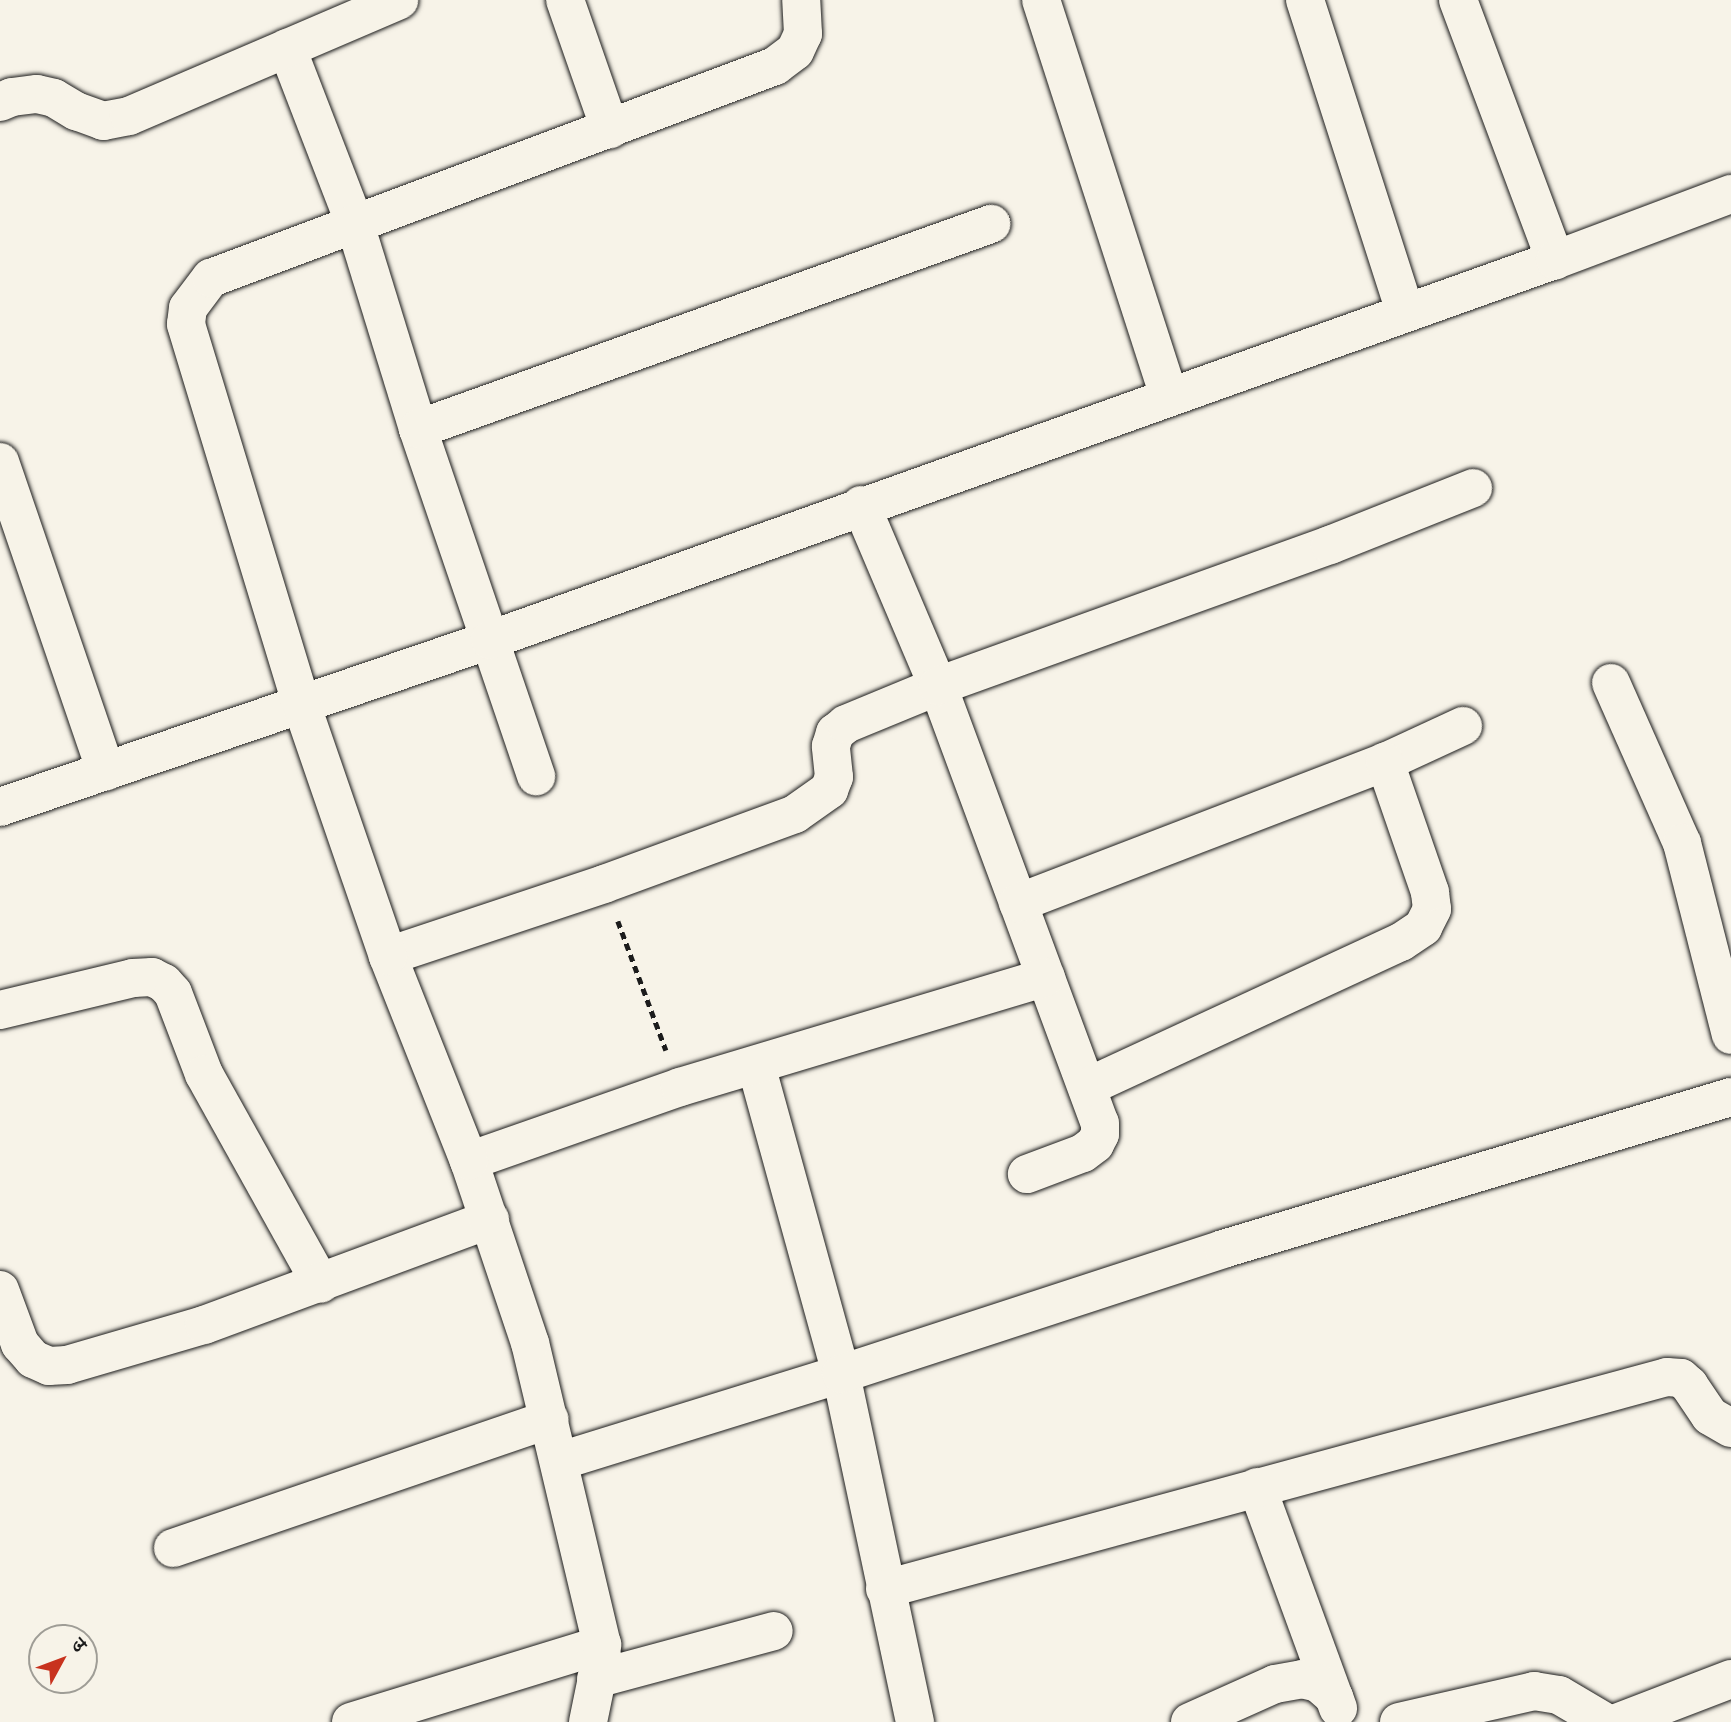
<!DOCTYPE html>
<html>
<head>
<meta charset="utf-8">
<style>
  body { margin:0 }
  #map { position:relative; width:1731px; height:1722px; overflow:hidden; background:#f7f3e8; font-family:Dekko,"Playpen Sans Deva",sans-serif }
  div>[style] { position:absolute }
  .path>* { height:4.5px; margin-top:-2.25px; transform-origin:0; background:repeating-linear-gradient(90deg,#1c1c1c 0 7px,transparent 0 12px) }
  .roads { filter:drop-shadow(0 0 2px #1c1c1c) drop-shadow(0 0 2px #1c1c1c) }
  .street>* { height:38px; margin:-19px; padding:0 19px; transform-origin:19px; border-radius:19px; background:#f7f3e8 }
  span { translate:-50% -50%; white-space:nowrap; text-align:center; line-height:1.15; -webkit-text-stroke:6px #f7f3e8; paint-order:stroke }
  .north { position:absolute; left:28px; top:1624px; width:70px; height:70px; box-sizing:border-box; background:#f7f3e8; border:2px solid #9f9d96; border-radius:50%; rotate:49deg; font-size:19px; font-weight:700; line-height:28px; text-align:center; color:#1c1c1c }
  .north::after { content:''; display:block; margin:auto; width:24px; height:32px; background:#c8321e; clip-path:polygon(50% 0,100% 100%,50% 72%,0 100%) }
</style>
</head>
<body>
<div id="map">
  <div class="path">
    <i style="left:618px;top:921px;width:138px;rotate:69.6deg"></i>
  </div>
  <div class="roads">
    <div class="street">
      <i style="left:565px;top:0;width:137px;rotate:70.8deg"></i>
      <i style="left:1041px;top:0;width:417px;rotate:72.1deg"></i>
      <i style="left:1305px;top:0;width:327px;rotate:72.2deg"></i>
      <i style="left:1458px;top:0;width:278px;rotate:69.5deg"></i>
      <i style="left:287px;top:48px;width:189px;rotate:68.9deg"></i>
      <i style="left:355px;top:224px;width:214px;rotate:72.9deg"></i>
      <i style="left:418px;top:429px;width:367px;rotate:71.2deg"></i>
      <i style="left:0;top:102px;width:13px;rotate:-23deg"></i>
      <i style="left:12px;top:97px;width:25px;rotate:-7deg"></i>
      <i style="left:37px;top:94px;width:17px;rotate:13deg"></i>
      <i style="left:54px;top:98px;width:26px;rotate:31deg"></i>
      <i style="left:76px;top:111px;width:29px;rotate:20deg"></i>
      <i style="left:103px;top:121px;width:26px;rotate:-11deg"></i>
      <i style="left:129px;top:116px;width:294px;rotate:-23.2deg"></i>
      <i style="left:418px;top:429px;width:609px;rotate:-19.69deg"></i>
      <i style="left:0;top:462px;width:327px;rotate:71.1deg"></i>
      <i style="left:861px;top:505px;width:197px;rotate:67deg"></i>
      <i style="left:938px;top:686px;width:466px;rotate:69.7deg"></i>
      <i style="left:1100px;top:1123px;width:11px;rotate:90deg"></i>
      <i style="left:1100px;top:1134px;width:11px;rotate:117deg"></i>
      <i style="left:1095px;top:1144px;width:15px;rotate:143deg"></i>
      <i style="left:1083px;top:1153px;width:60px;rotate:159.4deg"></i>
      <i style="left:1611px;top:683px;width:175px;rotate:66.1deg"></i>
      <i style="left:1682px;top:843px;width:198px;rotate:75.7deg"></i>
      <i style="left:0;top:807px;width:518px;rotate:-18.82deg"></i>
      <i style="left:490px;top:640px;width:1131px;rotate:-19.64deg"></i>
      <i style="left:1555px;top:260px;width:188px;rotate:-20.6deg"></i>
      <i style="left:1018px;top:903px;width:393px;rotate:-21deg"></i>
      <i style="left:1385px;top:762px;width:86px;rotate:-24.8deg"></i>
      <i style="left:388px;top:956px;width:228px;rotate:-18.4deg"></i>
      <i style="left:604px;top:884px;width:203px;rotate:-20.1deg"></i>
      <i style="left:795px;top:814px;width:42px;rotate:-35.2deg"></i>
      <i style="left:829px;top:790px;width:14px;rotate:-69deg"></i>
      <i style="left:834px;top:777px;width:31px;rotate:-96deg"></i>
      <i style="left:831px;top:746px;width:14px;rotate:-73deg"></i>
      <i style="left:835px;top:733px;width:14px;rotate:-39deg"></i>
      <i style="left:846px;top:724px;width:100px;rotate:-22.4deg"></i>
      <i style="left:938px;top:686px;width:417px;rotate:-19.8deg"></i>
      <i style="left:1330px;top:545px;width:154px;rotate:-21.7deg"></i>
      <i style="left:0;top:1010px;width:137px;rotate:-13.5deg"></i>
      <i style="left:133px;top:978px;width:19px;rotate:-3deg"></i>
      <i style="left:152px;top:977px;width:13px;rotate:27deg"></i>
      <i style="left:164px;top:983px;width:13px;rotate:48deg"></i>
      <i style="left:173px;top:993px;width:87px;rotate:69.1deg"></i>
      <i style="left:204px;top:1074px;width:240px;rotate:60.9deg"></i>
      <i style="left:756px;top:1065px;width:320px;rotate:74.6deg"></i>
      <i style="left:841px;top:1374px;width:356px;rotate:78deg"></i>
      <i style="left:1087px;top:1087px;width:346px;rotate:-24.8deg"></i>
      <i style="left:1401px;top:942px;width:27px;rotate:-34deg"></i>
      <i style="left:1423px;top:927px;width:20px;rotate:-63deg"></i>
      <i style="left:1432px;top:909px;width:17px;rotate:-97deg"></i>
      <i style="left:1430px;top:892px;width:138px;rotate:-109.1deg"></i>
      <i style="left:469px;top:1161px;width:224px;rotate:-19.3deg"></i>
      <i style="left:680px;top:1087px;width:382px;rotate:-16.7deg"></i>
      <i style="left:0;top:1290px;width:58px;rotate:69.7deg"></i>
      <i style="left:20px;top:1344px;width:20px;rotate:49deg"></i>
      <i style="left:33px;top:1359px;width:17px;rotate:24deg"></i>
      <i style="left:49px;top:1366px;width:18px;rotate:-3deg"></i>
      <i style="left:67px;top:1365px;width:143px;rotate:-16.3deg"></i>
      <i style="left:204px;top:1325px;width:305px;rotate:-20.3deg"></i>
      <i style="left:560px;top:1461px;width:294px;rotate:-17.2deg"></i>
      <i style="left:841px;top:1374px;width:402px;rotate:-18.1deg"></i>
      <i style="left:1223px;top:1249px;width:530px;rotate:-16.66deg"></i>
      <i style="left:1257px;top:1487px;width:224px;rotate:69.9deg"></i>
      <i style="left:173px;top:1548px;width:398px;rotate:-18.9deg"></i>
      <i style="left:885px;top:1589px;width:810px;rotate:-15.17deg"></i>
      <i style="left:1667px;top:1377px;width:14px;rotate:4deg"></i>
      <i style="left:1681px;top:1378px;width:11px;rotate:41deg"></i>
      <i style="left:1689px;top:1385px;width:37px;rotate:56deg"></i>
      <i style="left:1710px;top:1416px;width:24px;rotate:30deg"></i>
      <i style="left:596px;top:1679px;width:184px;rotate:-15.1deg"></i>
      <i style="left:351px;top:1722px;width:263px;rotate:-17.1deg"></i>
      <i style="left:602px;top:1645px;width:310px;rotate:-103.4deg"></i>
      <i style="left:530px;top:1343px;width:192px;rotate:-108.5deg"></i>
      <i style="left:469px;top:1161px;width:220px;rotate:-111.6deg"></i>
      <i style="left:388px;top:956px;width:268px;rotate:-109deg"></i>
      <i style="left:301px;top:703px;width:396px;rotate:-106.9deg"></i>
      <i style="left:186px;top:324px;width:16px;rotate:-83deg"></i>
      <i style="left:188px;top:308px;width:38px;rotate:-53deg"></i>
      <i style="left:211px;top:278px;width:603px;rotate:-20.6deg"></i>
      <i style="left:775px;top:66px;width:25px;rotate:-37deg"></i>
      <i style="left:795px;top:51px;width:19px;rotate:-65deg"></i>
      <i style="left:803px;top:34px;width:34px;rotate:-93deg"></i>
      <i style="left:588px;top:1722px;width:69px;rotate:-78.4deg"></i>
      <i style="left:1190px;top:1722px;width:93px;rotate:-24.1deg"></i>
      <i style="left:1275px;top:1684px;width:27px;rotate:-10deg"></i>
      <i style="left:1302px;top:1679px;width:16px;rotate:14deg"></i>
      <i style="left:1318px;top:1683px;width:21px;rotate:41deg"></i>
      <i style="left:1334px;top:1697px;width:12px;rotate:70deg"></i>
      <i style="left:1399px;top:1722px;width:139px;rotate:-12.9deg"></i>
      <i style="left:1534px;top:1691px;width:25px;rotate:9deg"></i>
      <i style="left:1559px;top:1695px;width:53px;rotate:30.4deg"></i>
      <i style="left:1619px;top:1722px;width:120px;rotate:-21deg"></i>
    </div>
  </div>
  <div class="north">उ</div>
</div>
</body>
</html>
